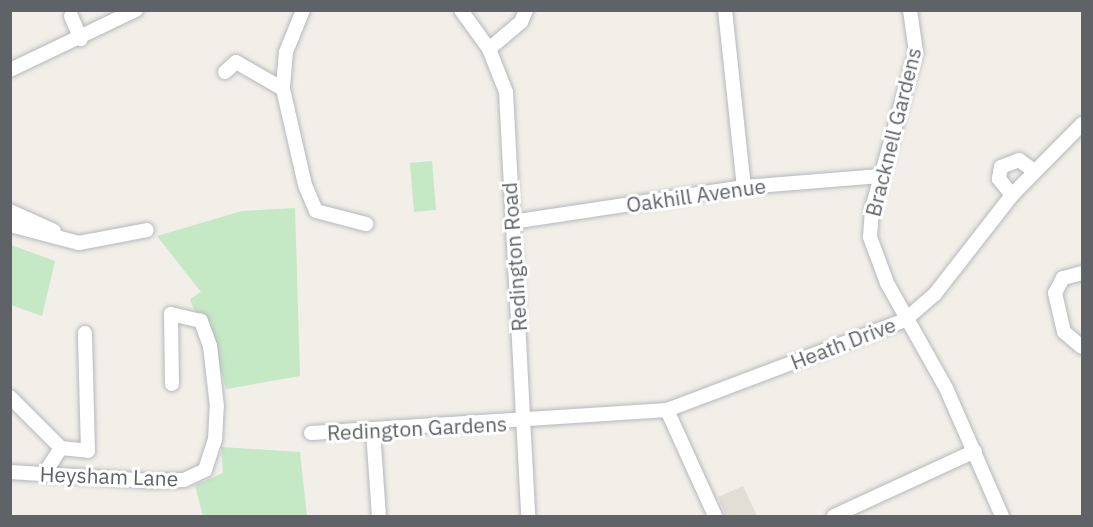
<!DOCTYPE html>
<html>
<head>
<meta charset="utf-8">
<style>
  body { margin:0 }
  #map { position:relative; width:1093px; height:527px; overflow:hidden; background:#f1efe8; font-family:"IBM Plex Sans",sans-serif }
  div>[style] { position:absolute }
  .education>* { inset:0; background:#e1ded6 }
  .green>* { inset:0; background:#c5e8c5 }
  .roads { filter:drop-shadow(0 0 2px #b5b8bc) drop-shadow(0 0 2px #b5b8bc) }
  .minor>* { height:14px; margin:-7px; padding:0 7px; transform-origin:7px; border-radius:7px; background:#fff }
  span { translate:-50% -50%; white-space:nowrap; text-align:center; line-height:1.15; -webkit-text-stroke:6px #fff; paint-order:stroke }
  .street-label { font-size:21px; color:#5f6368 }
  .frame { position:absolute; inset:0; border:12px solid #5f6368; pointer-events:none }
</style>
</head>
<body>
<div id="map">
  <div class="education">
    <i style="clip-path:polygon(743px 486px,757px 516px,726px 516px,718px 497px)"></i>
  </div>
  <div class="green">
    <i style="clip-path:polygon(432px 161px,436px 210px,414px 212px,410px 163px)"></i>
    <i style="clip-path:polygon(295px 208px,300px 376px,226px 389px,209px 326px,197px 317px,190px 299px,201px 292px,157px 236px,242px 211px)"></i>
    <i style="clip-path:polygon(11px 245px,55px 261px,42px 316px,11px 305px)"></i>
    <i style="clip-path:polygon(221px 447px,300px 452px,307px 516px,203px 516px,195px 485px,223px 473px)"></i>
  </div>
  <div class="roads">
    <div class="minor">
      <i style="left:303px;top:10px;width:45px;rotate:112deg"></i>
      <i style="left:286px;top:52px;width:37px;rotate:95deg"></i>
      <i style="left:283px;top:89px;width:98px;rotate:77.1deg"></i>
      <i style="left:305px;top:185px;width:28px;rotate:67deg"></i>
      <i style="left:316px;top:211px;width:52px;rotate:14.6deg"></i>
      <i style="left:461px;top:10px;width:48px;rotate:54.3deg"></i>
      <i style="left:489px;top:49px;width:46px;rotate:68.4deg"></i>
      <i style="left:506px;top:92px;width:425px;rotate:87deg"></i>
      <i style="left:725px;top:10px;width:178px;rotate:83.9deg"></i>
      <i style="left:910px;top:10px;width:42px;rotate:81.9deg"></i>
      <i style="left:916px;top:52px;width:163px;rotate:105.7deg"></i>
      <i style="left:872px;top:209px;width:28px;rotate:94deg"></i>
      <i style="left:870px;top:237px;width:49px;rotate:69.7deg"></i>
      <i style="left:887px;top:283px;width:120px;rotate:60.7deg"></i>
      <i style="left:946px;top:388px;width:140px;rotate:66.4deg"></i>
      <i style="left:71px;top:16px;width:25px;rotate:67deg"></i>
      <i style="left:489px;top:49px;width:42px;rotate:-40.2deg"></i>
      <i style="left:521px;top:22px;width:13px;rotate:-67deg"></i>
      <i style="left:10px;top:70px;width:140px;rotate:-25.5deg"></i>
      <i style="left:225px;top:72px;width:15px;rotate:-42deg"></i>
      <i style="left:236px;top:62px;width:54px;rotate:29.9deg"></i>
      <i style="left:1012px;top:195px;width:21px;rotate:-129deg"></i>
      <i style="left:999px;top:179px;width:12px;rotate:-81deg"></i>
      <i style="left:1001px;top:167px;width:19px;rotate:-21deg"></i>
      <i style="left:1019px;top:160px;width:19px;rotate:36deg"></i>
      <i style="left:10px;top:211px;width:48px;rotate:24.4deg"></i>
      <i style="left:512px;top:222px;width:235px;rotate:-8.6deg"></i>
      <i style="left:744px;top:187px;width:137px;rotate:-4.6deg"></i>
      <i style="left:10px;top:225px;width:71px;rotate:14.6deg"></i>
      <i style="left:79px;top:243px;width:69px;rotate:-10.8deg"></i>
      <i style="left:1082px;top:273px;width:20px;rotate:165deg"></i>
      <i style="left:1063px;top:278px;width:17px;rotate:118deg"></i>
      <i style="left:1055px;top:293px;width:40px;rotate:77deg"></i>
      <i style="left:1064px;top:332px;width:23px;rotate:40deg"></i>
      <i style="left:10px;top:397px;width:72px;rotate:45deg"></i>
      <i style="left:61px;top:448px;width:27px;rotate:6deg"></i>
      <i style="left:88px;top:451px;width:118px;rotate:-91.5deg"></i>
      <i style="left:667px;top:410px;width:116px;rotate:65.6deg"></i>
      <i style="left:373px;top:431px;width:85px;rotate:86deg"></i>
      <i style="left:311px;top:433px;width:357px;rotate:-3.7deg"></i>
      <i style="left:667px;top:410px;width:254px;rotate:-20.7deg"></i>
      <i style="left:905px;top:320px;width:40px;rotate:-41deg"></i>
      <i style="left:935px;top:294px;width:125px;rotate:-52.1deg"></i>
      <i style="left:1012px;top:195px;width:100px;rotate:-45.4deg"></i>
      <i style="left:10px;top:472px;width:142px;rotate:3.6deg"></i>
      <i style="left:152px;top:481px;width:32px;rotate:-2deg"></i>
      <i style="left:184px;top:480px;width:23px;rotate:-25deg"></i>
      <i style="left:205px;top:470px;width:32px;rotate:-72deg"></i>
      <i style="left:215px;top:440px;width:33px;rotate:-87deg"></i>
      <i style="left:217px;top:407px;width:61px;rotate:-96.5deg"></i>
      <i style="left:210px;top:346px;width:27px;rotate:-110deg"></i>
      <i style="left:201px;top:321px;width:31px;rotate:-167deg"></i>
      <i style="left:171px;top:314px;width:70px;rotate:89.2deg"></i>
      <i style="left:44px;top:474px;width:31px;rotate:-57deg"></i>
      <i style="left:834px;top:516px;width:155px;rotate:-24.7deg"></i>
    </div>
  </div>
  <div class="street-label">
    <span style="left:893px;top:132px;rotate:-76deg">Bracknell Gardens</span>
    <span style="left:696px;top:195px;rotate:-8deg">Oakhill Avenue</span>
    <span style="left:514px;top:257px;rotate:-94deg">Redington Road</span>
    <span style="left:843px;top:343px;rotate:-21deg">Heath Drive</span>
    <span style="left:417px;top:428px;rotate:-3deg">Redington Gardens</span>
    <span style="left:109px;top:476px;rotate:2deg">Heysham Lane</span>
  </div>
  <div class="frame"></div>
</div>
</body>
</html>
